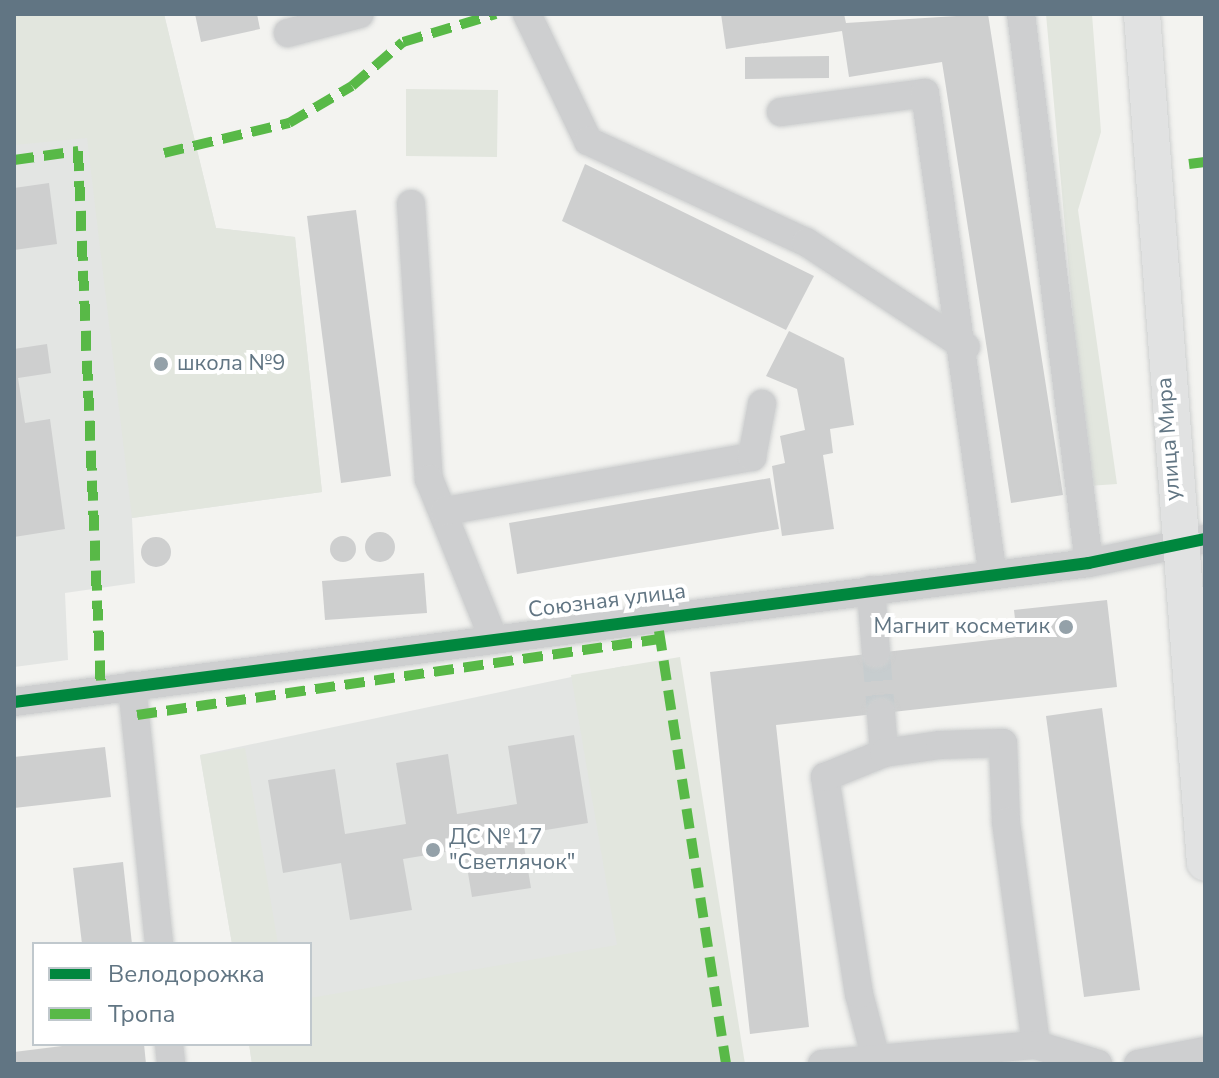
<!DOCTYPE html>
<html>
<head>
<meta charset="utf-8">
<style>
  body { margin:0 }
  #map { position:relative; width:1219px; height:1078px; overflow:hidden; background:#f3f3f0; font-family:"Nunito Sans",sans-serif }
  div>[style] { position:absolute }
  .built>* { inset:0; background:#e3e5e3 }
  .green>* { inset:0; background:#e2e6de }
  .building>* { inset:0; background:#cecfcf }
  .round { border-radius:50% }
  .minor-tunnel>* { height:28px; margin-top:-14px; transform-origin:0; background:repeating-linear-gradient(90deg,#c7cdcf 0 28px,transparent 0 42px) }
  .roads { filter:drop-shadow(0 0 2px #ced0d0) drop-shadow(0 0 2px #ced0d0) }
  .minor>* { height:28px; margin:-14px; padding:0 14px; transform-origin:14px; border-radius:14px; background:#cecfd0 }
  .major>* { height:36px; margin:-18px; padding:0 18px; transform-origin:18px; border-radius:18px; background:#e1e2e2 }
  .quiet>* { height:10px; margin-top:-5px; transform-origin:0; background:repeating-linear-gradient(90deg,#58b947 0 20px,transparent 0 30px) }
  .cycleway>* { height:12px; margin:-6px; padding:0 6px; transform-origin:6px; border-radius:6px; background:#00873e }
  .dots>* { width:22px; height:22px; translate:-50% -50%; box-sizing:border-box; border:4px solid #fff; border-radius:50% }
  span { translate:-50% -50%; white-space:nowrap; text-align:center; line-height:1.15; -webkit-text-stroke:8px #fff; paint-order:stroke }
  .poi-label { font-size:22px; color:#617583 }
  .left { translate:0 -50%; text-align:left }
  .right { translate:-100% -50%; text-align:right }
  .street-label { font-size:22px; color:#617583 }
  .frame { position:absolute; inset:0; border:16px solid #617583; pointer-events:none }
  .legend { position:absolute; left:32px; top:942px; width:280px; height:104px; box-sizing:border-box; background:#fff; border:2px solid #c0c8cd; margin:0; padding:10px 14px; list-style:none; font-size:24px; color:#617583 }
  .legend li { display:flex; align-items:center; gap:16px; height:40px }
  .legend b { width:40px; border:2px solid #c0c8cd }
</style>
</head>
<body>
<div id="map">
  <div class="built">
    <i style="clip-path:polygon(14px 14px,164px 14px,216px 228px,295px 237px,322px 492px,132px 518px,135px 583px,65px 593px,68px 660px,14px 667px)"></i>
    <i style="clip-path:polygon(624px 666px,677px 1023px,252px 1064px,249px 1044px,310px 1044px,310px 944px,232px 944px,200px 755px)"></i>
  </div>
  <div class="green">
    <i style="clip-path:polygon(14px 14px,164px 14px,216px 228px,295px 237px,322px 492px,132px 518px,87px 138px,14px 145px)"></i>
    <i style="clip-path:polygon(1046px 14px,1092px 14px,1101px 132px,1078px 210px,1117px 484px,1088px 486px)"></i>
    <i style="clip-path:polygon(406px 89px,498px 90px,497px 157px,406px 156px)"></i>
    <i style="clip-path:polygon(680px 657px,745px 1064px,252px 1064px,249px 1044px,310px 1044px,310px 998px,617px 945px,571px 675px)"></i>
    <i style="clip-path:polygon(245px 748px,278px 944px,232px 944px,200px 755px)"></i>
  </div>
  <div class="building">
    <i style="clip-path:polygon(195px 14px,257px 14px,260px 29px,201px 42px)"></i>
    <i style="clip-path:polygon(721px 14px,844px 14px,846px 23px,988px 14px,1063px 495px,1011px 503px,942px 62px,849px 77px,842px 31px,726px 49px)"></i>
    <i style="clip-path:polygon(829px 56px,829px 78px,745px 79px,745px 57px)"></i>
    <i style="clip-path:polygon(585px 164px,814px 276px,786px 330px,562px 221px)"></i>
    <i style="clip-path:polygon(49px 183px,57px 244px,14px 250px,14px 188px)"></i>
    <i style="clip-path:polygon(356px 210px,391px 476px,341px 483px,307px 216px)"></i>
    <i style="clip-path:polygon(789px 331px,844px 358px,854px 425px,830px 429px,833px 453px,823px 455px,834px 529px,782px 536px,772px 466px,785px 463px,780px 436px,805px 430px,797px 389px,766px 376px)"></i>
    <i style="clip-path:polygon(47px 344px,51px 373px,18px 378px,25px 423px,50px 419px,65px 529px,14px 537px,14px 349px)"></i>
    <i style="clip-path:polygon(770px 478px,779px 529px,517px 574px,509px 523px)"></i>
    <i class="round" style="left:365px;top:532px;width:30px;height:30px"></i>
    <i class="round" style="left:330px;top:536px;width:26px;height:26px"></i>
    <i class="round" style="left:141px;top:537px;width:30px;height:30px"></i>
    <i style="clip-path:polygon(424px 573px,427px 613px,325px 620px,322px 581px)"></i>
    <i style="clip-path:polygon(1107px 600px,1117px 687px,776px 725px,809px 1027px,750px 1034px,710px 672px,1017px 637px,1014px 610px)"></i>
    <i style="clip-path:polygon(1102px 708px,1140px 990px,1084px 997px,1046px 716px)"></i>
    <i style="clip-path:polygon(574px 735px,588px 823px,522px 834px,531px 888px,472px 897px,464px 849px,403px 859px,412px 910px,350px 920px,341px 863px,283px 873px,268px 780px,335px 769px,345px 834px,406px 824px,396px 763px,448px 754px,457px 814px,517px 804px,508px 746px)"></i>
    <i style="clip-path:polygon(105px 747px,111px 797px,14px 808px,14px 757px)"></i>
    <i style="clip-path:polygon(123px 862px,132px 944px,82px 944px,73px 868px)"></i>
    <i style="clip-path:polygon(78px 1044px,144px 1044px,146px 1064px,14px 1064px,14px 1052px)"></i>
  </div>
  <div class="minor-tunnel">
    <i style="left:876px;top:653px;width:60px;rotate:85.2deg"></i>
  </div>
  <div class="roads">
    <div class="minor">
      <i style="left:527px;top:14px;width:141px;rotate:64.3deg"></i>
      <i style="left:588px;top:141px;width:240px;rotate:24.9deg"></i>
      <i style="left:806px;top:242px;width:191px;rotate:33.3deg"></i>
      <i style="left:1021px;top:14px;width:553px;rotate:82.94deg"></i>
      <i style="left:288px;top:33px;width:74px;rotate:-14.8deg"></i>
      <i style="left:781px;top:112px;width:145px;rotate:-7.5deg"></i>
      <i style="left:925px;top:93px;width:487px;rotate:82deg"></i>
      <i style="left:411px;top:204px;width:276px;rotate:86.3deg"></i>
      <i style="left:429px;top:479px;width:168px;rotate:68deg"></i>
      <i style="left:445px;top:511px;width:312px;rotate:-10deg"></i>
      <i style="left:752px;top:457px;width:54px;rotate:-79.3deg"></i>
      <i style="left:871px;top:590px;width:63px;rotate:85.5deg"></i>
      <i style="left:132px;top:686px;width:259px;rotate:84deg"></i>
      <i style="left:14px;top:702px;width:1084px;rotate:-7.37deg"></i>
      <i style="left:1089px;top:563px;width:118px;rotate:-11.7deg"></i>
      <i style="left:881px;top:713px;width:40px;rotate:85.7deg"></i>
      <i style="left:169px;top:1044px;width:20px;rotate:84deg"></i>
      <i style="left:875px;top:1055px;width:63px;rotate:-104.7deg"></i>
      <i style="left:859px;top:994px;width:220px;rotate:-98.9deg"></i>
      <i style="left:825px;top:777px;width:64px;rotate:-22.1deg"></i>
      <i style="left:884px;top:753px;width:57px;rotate:-8.1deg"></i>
      <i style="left:940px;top:745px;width:63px;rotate:-1.8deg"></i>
      <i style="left:1003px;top:743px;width:79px;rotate:87.8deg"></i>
      <i style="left:1006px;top:822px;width:225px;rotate:82.3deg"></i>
      <i style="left:822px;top:1064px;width:215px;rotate:-5.1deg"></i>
      <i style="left:1036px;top:1045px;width:65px;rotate:17deg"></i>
      <i style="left:1138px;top:1064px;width:68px;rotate:-11deg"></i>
    </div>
    <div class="major">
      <i style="left:1142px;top:14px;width:851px;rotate:85.76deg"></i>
    </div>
  </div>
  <div class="quiet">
    <i style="left:164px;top:153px;width:129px;rotate:-13.5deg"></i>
    <i style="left:289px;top:123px;width:73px;rotate:-30.4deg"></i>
    <i style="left:352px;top:86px;width:67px;rotate:-40.8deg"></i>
    <i style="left:403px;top:42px;width:97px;rotate:-16.8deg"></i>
    <i style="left:14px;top:160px;width:65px;rotate:-8deg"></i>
    <i style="left:78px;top:151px;width:539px;rotate:87.56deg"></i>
    <i style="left:1189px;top:164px;width:16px;rotate:-7deg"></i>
    <i style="left:659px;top:631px;width:438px;rotate:81.2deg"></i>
    <i style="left:137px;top:715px;width:528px;rotate:-8.27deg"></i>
  </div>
  <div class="cycleway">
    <i style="left:14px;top:702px;width:1084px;rotate:-7.37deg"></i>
    <i style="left:1089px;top:563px;width:118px;rotate:-11.7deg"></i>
  </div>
  <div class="dots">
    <i style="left:161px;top:364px;background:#94a1a9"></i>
    <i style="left:1066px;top:627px;background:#94a1a9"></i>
    <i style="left:433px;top:850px;background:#94a1a9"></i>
  </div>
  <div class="poi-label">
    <span class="left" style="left:177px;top:364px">школа №9</span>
    <span class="right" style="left:1050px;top:627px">Магнит косметик</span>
    <span class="left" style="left:449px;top:850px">ДС № 17<br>"Светлячок"</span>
  </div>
  <div class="street-label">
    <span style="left:1169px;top:439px;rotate:-94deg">улица Мира</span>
    <span style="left:607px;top:601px;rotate:-7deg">Союзная улица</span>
  </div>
  <div class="frame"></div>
  <ul class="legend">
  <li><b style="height:10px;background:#00873e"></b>Велодорожка</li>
  <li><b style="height:10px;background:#58b947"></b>Тропа</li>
  </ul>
</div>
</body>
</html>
